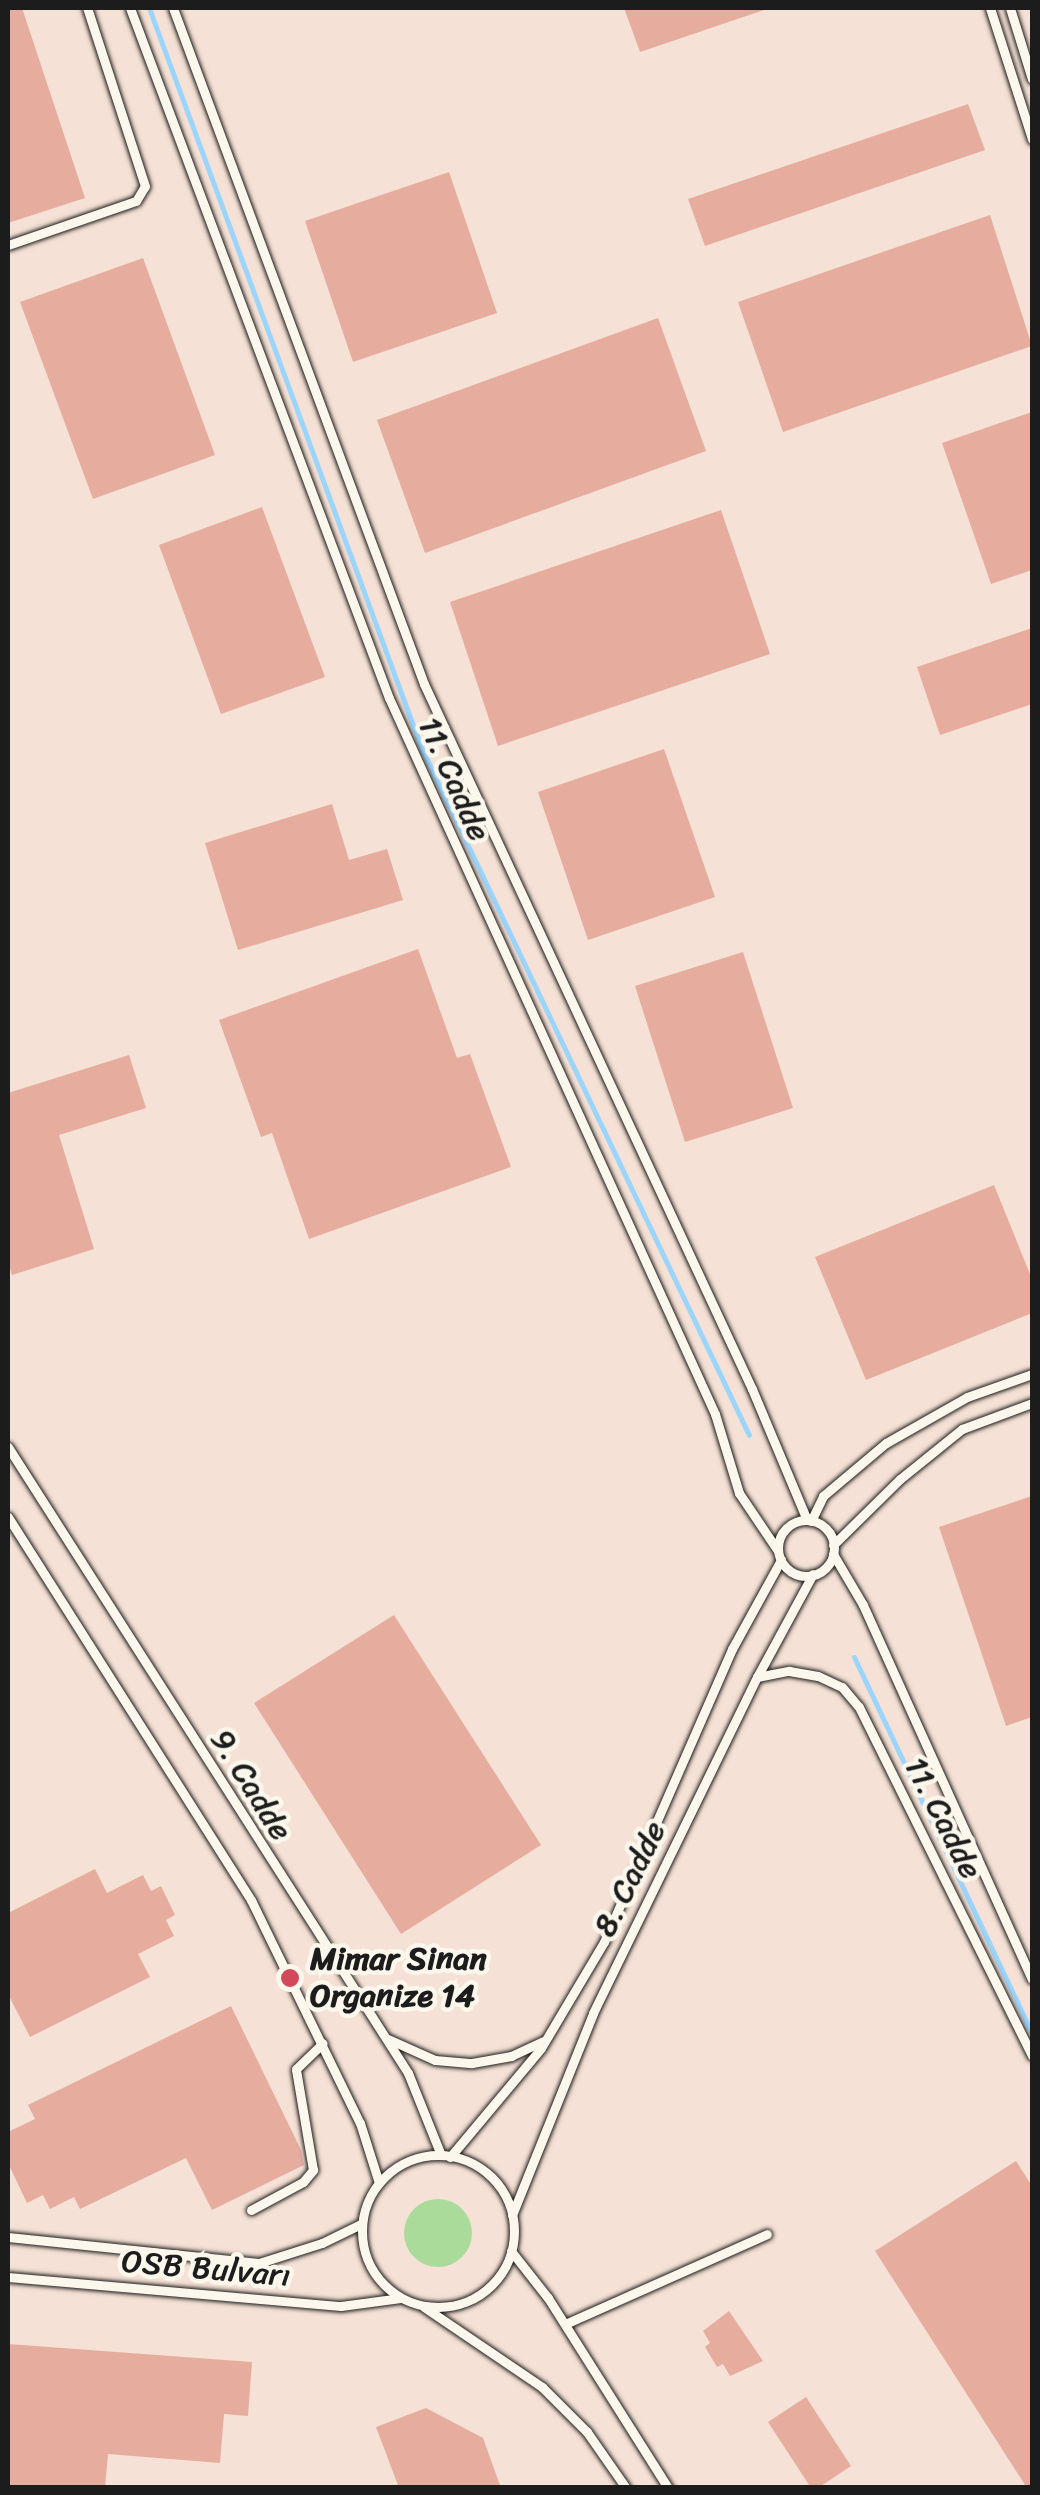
<!DOCTYPE html>
<html>
<head>
<meta charset="utf-8">
<style>
  body { margin:0 }
  #map { position:relative; width:1040px; height:2495px; overflow:hidden; background:#fbf7ec; font-family:Sriracha,sans-serif }
  div>[style] { position:absolute }
  .built>* { inset:0; background:#f5e1d5 }
  .green>* { inset:0; background:#abdb9b }
  .round { border-radius:50% }
  .stream>* { height:5px; margin:-2.5px; padding:0 2.5px; transform-origin:2.5px; border-radius:2.5px; background:#9cd5fc }
  .building>* { inset:0; background:#e6ad9f }
  .roads { filter:drop-shadow(0 0 2px #1c1c1c) drop-shadow(0 0 2px #1c1c1c) }
  .service>* { height:9px; margin:-4.5px; padding:0 4.5px; transform-origin:4.5px; border-radius:4.5px; background:#fbf7ec }
  .service>.ring { margin:-4.5px; padding:0; box-sizing:content-box; background:none; border:9px solid #fbf7ec; border-radius:50% }
  .dots>* { width:28px; height:28px; translate:-50% -50%; box-sizing:border-box; border:5px solid #fbf7ec; border-radius:50% }
  span { translate:-50% -50%; white-space:nowrap; text-align:center; line-height:1.15; -webkit-text-stroke:9px #fbf7ec; paint-order:stroke }
  .street-label { font-size:32px; color:#1c1c1c }
  .poi-label { font-size:32px; color:#1c1c1c; font-weight:700 }
  .left { translate:0 -50%; text-align:left }
  .frame { position:absolute; inset:0; border:10px solid #1c1c1c; pointer-events:none }
</style>
</head>
<body>
<div id="map">
  <div class="built">
    <i style="clip-path:polygon(8px 8px,1032px 8px,1032px 2487px,8px 2487px)"></i>
  </div>
  <div class="green">
    <i class="round" style="left:404px;top:2199px;width:68px;height:68px"></i>
  </div>
  <div class="stream">
    <i style="left:149px;top:8px;width:787px;rotate:69.79deg"></i>
    <i style="left:421px;top:747px;width:762px;rotate:64.51deg"></i>
    <i style="left:854px;top:1657px;width:416px;rotate:64.7deg"></i>
  </div>
  <div class="building">
    <i style="clip-path:polygon(8px 8px,22px 8px,85px 198px,8px 223px)"></i>
    <i style="clip-path:polygon(624px 8px,763px 8px,764px 10px,640px 52px)"></i>
    <i style="clip-path:polygon(968px 104px,985px 150px,705px 246px,688px 199px)"></i>
    <i style="clip-path:polygon(449px 172px,497px 313px,353px 362px,305px 221px)"></i>
    <i style="clip-path:polygon(990px 215px,1032px 346px,783px 432px,738px 302px)"></i>
    <i style="clip-path:polygon(143px 258px,215px 455px,93px 499px,20px 302px)"></i>
    <i style="clip-path:polygon(658px 318px,706px 451px,425px 553px,377px 420px)"></i>
    <i style="clip-path:polygon(1032px 412px,1032px 570px,991px 584px,942px 443px)"></i>
    <i style="clip-path:polygon(262px 507px,325px 677px,221px 714px,159px 545px)"></i>
    <i style="clip-path:polygon(721px 510px,770px 654px,498px 746px,450px 602px)"></i>
    <i style="clip-path:polygon(1032px 628px,1032px 704px,940px 735px,917px 667px)"></i>
    <i style="clip-path:polygon(664px 749px,715px 897px,588px 940px,538px 792px)"></i>
    <i style="clip-path:polygon(332px 804px,349px 860px,387px 849px,403px 900px,238px 950px,205px 843px)"></i>
    <i style="clip-path:polygon(418px 949px,457px 1058px,470px 1054px,511px 1167px,309px 1239px,272px 1133px,261px 1137px,219px 1020px)"></i>
    <i style="clip-path:polygon(743px 952px,793px 1108px,685px 1142px,635px 986px)"></i>
    <i style="clip-path:polygon(129px 1055px,146px 1108px,59px 1135px,94px 1249px,12px 1275px,8px 1261px,8px 1093px)"></i>
    <i style="clip-path:polygon(994px 1185px,1032px 1279px,1032px 1313px,866px 1380px,815px 1257px)"></i>
    <i style="clip-path:polygon(1032px 1496px,1032px 1717px,1006px 1726px,939px 1527px)"></i>
    <i style="clip-path:polygon(394px 1615px,541px 1845px,401px 1934px,254px 1703px)"></i>
    <i style="clip-path:polygon(95px 1869px,107px 1893px,143px 1875px,151px 1891px,161px 1886px,175px 1915px,166px 1920px,174px 1936px,138px 1954px,150px 1977px,30px 2037px,8px 1994px,8px 1913px)"></i>
    <i style="clip-path:polygon(231px 2006px,301px 2150px,304px 2165px,212px 2210px,186px 2158px,80px 2209px,74px 2197px,50px 2209px,43px 2195px,27px 2203px,8px 2163px,8px 2132px,35px 2119px,28px 2105px)"></i>
    <i style="clip-path:polygon(1016px 2161px,1032px 2186px,1032px 2488px,1027px 2488px,875px 2251px)"></i>
    <i style="clip-path:polygon(729px 2311px,763px 2361px,730px 2376px,723px 2364px,717px 2367px,705px 2347px,710px 2343px,703px 2331px)"></i>
    <i style="clip-path:polygon(8px 2344px,252px 2362px,248px 2416px,224px 2414px,220px 2463px,108px 2454px,105px 2488px,8px 2488px)"></i>
    <i style="clip-path:polygon(806px 2397px,851px 2466px,818px 2488px,811px 2488px,768px 2422px)"></i>
    <i style="clip-path:polygon(426px 2408px,483px 2438px,501px 2488px,399px 2488px,376px 2427px)"></i>
  </div>
  <div class="roads">
    <div class="service">
      <i style="left:130px;top:8px;width:737px;rotate:69.43deg"></i>
      <i style="left:389px;top:698px;width:787px;rotate:65.52deg"></i>
      <i style="left:715px;top:1414px;width:83px;rotate:73.1deg"></i>
      <i style="left:739px;top:1493px;width:70px;rotate:56.1deg"></i>
      <i style="left:173px;top:8px;width:721px;rotate:69.63deg"></i>
      <i style="left:424px;top:684px;width:778px;rotate:65.05deg"></i>
      <i style="left:752px;top:1389px;width:142px;rotate:67.2deg"></i>
      <i style="left:990px;top:8px;width:138px;rotate:72.2deg"></i>
      <i style="left:1010px;top:8px;width:74px;rotate:72.8deg"></i>
      <i style="left:8px;top:245px;width:135px;rotate:-19deg"></i>
      <i style="left:136px;top:201px;width:17px;rotate:-59deg"></i>
      <i style="left:145px;top:186px;width:187px;rotate:-108deg"></i>
      <i style="left:8px;top:1447px;width:743px;rotate:57.42deg"></i>
      <i style="left:408px;top:2073px;width:88px;rotate:68.1deg"></i>
      <i style="left:8px;top:1517px;width:454px;rotate:57.6deg"></i>
      <i style="left:251px;top:1900px;width:248px;rotate:64deg"></i>
      <i style="left:360px;top:2123px;width:63px;rotate:72.4deg"></i>
      <i class="ring" style="left:778px;top:1520px;width:47px;height:47px"></i>
      <i style="left:811px;top:1521px;width:28px;rotate:-64deg"></i>
      <i style="left:823px;top:1496px;width:82px;rotate:-40.1deg"></i>
      <i style="left:886px;top:1443px;width:93px;rotate:-29.6deg"></i>
      <i style="left:967px;top:1397px;width:69px;rotate:-19.5deg"></i>
      <i style="left:833px;top:1545px;width:94px;rotate:-44.6deg"></i>
      <i style="left:900px;top:1479px;width:80px;rotate:-38.9deg"></i>
      <i style="left:962px;top:1429px;width:75px;rotate:-20.4deg"></i>
      <i style="left:833px;top:1554px;width:59px;rotate:59.5deg"></i>
      <i style="left:863px;top:1605px;width:410px;rotate:65.7deg"></i>
      <i style="left:757px;top:1677px;width:33px;rotate:-11deg"></i>
      <i style="left:789px;top:1671px;width:29px;rotate:10deg"></i>
      <i style="left:818px;top:1676px;width:26px;rotate:25deg"></i>
      <i style="left:842px;top:1687px;width:26px;rotate:50deg"></i>
      <i style="left:859px;top:1707px;width:389px;rotate:63.6deg"></i>
      <i style="left:388px;top:2039px;width:51px;rotate:24.1deg"></i>
      <i style="left:435px;top:2060px;width:37px;rotate:5deg"></i>
      <i style="left:472px;top:2063px;width:40px;rotate:-10deg"></i>
      <i style="left:511px;top:2056px;width:35px;rotate:-25deg"></i>
      <i class="ring" style="left:362px;top:2155px;width:143px;height:143px"></i>
      <i style="left:450px;top:2157px;width:142px;rotate:-50.1deg"></i>
      <i style="left:541px;top:2048px;width:123px;rotate:-59.3deg"></i>
      <i style="left:604px;top:1942px;width:320px;rotate:-66.4deg"></i>
      <i style="left:732px;top:1649px;width:102px;rotate:-61.2deg"></i>
      <i style="left:251px;top:2210px;width:59px;rotate:-28.3deg"></i>
      <i style="left:303px;top:2182px;width:16px;rotate:-50deg"></i>
      <i style="left:313px;top:2170px;width:102px;rotate:-99.6deg"></i>
      <i style="left:296px;top:2069px;width:37px;rotate:-44deg"></i>
      <i style="left:512px;top:2215px;width:218px;rotate:-68.1deg"></i>
      <i style="left:593px;top:2013px;width:374px;rotate:-64deg"></i>
      <i style="left:757px;top:1677px;width:117px;rotate:-61.5deg"></i>
      <i style="left:8px;top:2237px;width:252px;rotate:5.9deg"></i>
      <i style="left:259px;top:2263px;width:66px;rotate:-17.6deg"></i>
      <i style="left:322px;top:2243px;width:43px;rotate:-26deg"></i>
      <i style="left:511px;top:2251px;width:60px;rotate:51.8deg"></i>
      <i style="left:548px;top:2298px;width:225px;rotate:57.7deg"></i>
      <i style="left:8px;top:2277px;width:334px;rotate:5deg"></i>
      <i style="left:341px;top:2306px;width:60px;rotate:-7.7deg"></i>
      <i style="left:424px;top:2307px;width:143px;rotate:34.1deg"></i>
      <i style="left:542px;top:2387px;width:64px;rotate:45deg"></i>
      <i style="left:587px;top:2432px;width:68px;rotate:55.1deg"></i>
      <i style="left:565px;top:2324px;width:221px;rotate:-24deg"></i>
    </div>
  </div>
  <div class="dots">
    <i style="left:290px;top:1978px;background:#d1495b"></i>
  </div>
  <div class="street-label">
    <span style="left:454px;top:779px;rotate:66deg">11. Cadde</span>
    <span style="left:251px;top:1785px;rotate:58deg">9. Cadde</span>
    <span style="left:943px;top:1818px;rotate:63deg">11. Cadde</span>
    <span style="left:630px;top:1879px;rotate:-64deg">8. Cadde</span>
    <span style="left:206px;top:2269px;rotate:5deg">OSB Bulvarı</span>
  </div>
  <div class="poi-label">
    <span class="left" style="left:310px;top:1978px">Mimar Sinan<br>Organize 14</span>
  </div>
  <div class="frame"></div>
</div>
</body>
</html>
